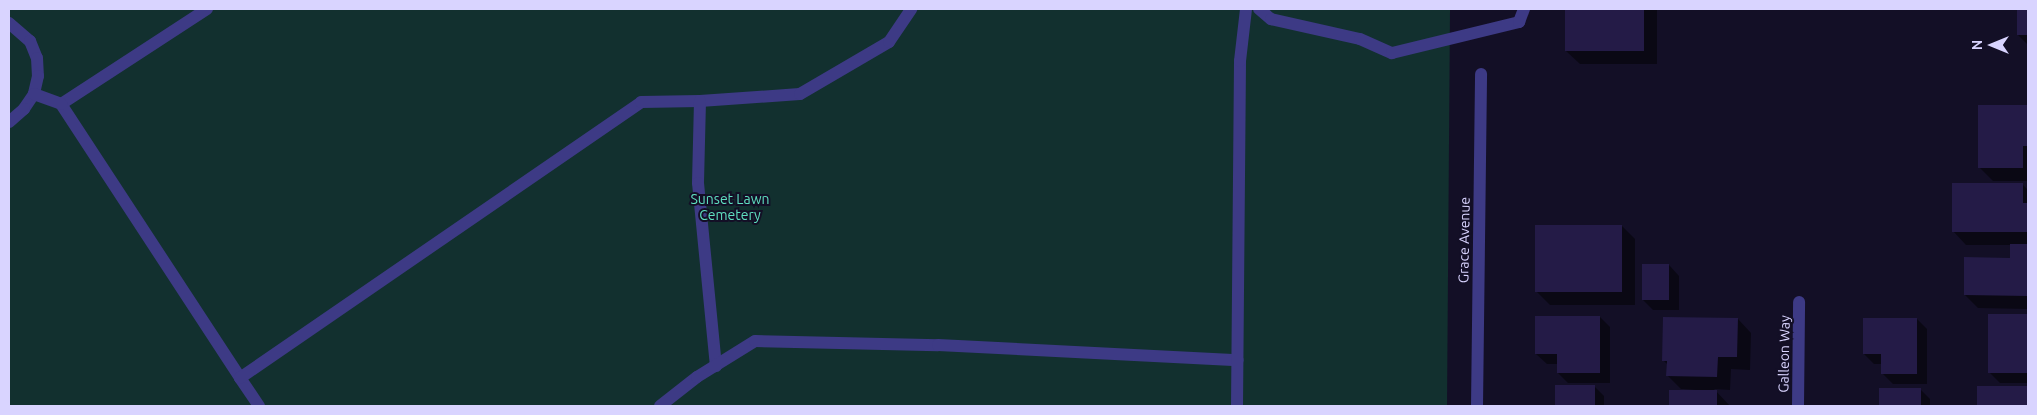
<!DOCTYPE html>
<html>
<head>
<meta charset="utf-8">
<style>
  body { margin:0 }
  #map { position:relative; width:2037px; height:415px; overflow:hidden; background:#130f26; font-family:Ubuntu,sans-serif }
  div>[style] { position:absolute }
  .green>* { inset:0; background:#12302f }
  .shadow>* { inset:0; background:#0007 }
  .building>* { inset:0; background:#241b47 }
  .lane>* { height:12px; margin:-6px; padding:0 6px; transform-origin:6px; border-radius:6px; background:#3d3a85 }
  .street>* { height:12px; margin:-6px; padding:0 6px; transform-origin:6px; border-radius:6px; background:#3d3a85 }
  span { translate:-50% -50%; white-space:nowrap; text-align:center; line-height:1.15; -webkit-text-stroke:4px #130f26; paint-order:stroke }
  .park-label { font-size:14px; color:#5fe0c0 }
  .street-label { font-size:14px; color:#d9d4ff }
  .frame { position:absolute; inset:0; border:10px solid #d9d4ff; pointer-events:none }
  .north { position:absolute; left:1967px; top:20px; width:50px; height:50px; -webkit-text-stroke:4px #130f26; paint-order:stroke; rotate:270deg; font-size:14px; font-weight:700; line-height:20px; text-align:center; color:#d9d4ff }
  .north::after { content:''; display:block; margin:auto; width:18px; height:22px; background:#d9d4ff; clip-path:polygon(50% 0,100% 100%,50% 72%,0 100%) }
</style>
</head>
<body>
<div id="map">
  <div class="green">
    <i style="clip-path:polygon(9px 9px,1450px 9px,1447px 406px,9px 406px)"></i>
  </div>
  <div class="shadow">
    <i style="clip-path:polygon(1566px 9px,1657px 9px,1657px 64px,1580px 64px,1566px 51px)"></i>
    <i style="clip-path:polygon(2018px 9px,2028px 9px,2028px 45px,2018px 35px)"></i>
    <i style="clip-path:polygon(1980px 106px,2028px 106px,2028px 181px,1993px 181px,1980px 168px)"></i>
    <i style="clip-path:polygon(2022px 184px,2028px 190px,2028px 309px,1978px 308px,1965px 295px,2011px 259px,2011px 245px,1966px 245px,1953px 231px)"></i>
    <i style="clip-path:polygon(1622px 226px,1635px 239px,1635px 305px,1550px 305px,1536px 291px)"></i>
    <i style="clip-path:polygon(1669px 265px,1679px 276px,1679px 310px,1653px 310px,1643px 300px)"></i>
    <i style="clip-path:polygon(1990px 315px,2028px 315px,2028px 383px,2000px 383px,1990px 373px)"></i>
    <i style="clip-path:polygon(1600px 317px,1610px 327px,1610px 383px,1568px 383px,1558px 373px,1558px 364px,1547px 364px,1536px 354px)"></i>
    <i style="clip-path:polygon(1738px 319px,1751px 333px,1750px 370px,1731px 369px,1730px 390px,1714px 389px,1730px 406px,1671px 406px,1671px 391px,1696px 389px,1681px 389px,1667px 375px,1668px 365px,1664px 361px)"></i>
    <i style="clip-path:polygon(1917px 319px,1927px 329px,1927px 384px,1893px 384px,1883px 374px,1883px 364px,1874px 364px,1864px 354px)"></i>
    <i style="clip-path:polygon(1556px 386px,1594px 386px,1604px 396px,1604px 406px,1556px 406px)"></i>
    <i style="clip-path:polygon(1979px 387px,2028px 387px,2028px 406px,1979px 406px)"></i>
    <i style="clip-path:polygon(1880px 389px,1920px 389px,1930px 399px,1930px 406px,1880px 406px)"></i>
  </div>
  <div class="building">
    <i style="clip-path:polygon(1565px 9px,1644px 9px,1644px 51px,1565px 51px)"></i>
    <i style="clip-path:polygon(2017px 9px,2028px 9px,2028px 35px,2017px 35px)"></i>
    <i style="clip-path:polygon(1978px 105px,2028px 105px,2028px 146px,2023px 146px,2023px 168px,1978px 168px)"></i>
    <i style="clip-path:polygon(1952px 183px,2023px 183px,2023px 203px,2028px 203px,2028px 232px,1952px 232px)"></i>
    <i style="clip-path:polygon(1535px 225px,1622px 225px,1622px 292px,1535px 292px)"></i>
    <i style="clip-path:polygon(2010px 244px,2028px 244px,2028px 296px,1964px 295px,1964px 257px,2010px 258px)"></i>
    <i style="clip-path:polygon(1642px 264px,1669px 264px,1669px 300px,1642px 300px)"></i>
    <i style="clip-path:polygon(1988px 314px,2028px 314px,2028px 373px,1988px 373px)"></i>
    <i style="clip-path:polygon(1535px 316px,1600px 316px,1600px 373px,1557px 373px,1557px 354px,1535px 354px)"></i>
    <i style="clip-path:polygon(1663px 317px,1738px 318px,1737px 357px,1718px 357px,1717px 377px,1666px 376px,1667px 361px,1662px 361px)"></i>
    <i style="clip-path:polygon(1863px 318px,1917px 318px,1917px 374px,1881px 374px,1881px 354px,1863px 354px)"></i>
    <i style="clip-path:polygon(1555px 385px,1595px 385px,1595px 406px,1555px 406px)"></i>
    <i style="clip-path:polygon(1977px 386px,2028px 386px,2028px 406px,1977px 406px)"></i>
    <i style="clip-path:polygon(1879px 388px,1921px 388px,1921px 406px,1879px 406px)"></i>
    <i style="clip-path:polygon(1669px 390px,1717px 390px,1717px 406px,1669px 406px)"></i>
  </div>
  <div class="lane">
    <i style="left:207px;top:9px;width:174px;rotate:146.9deg"></i>
    <i style="left:61px;top:104px;width:327px;rotate:56.8deg"></i>
    <i style="left:1259px;top:9px;width:16px;rotate:40deg"></i>
    <i style="left:1271px;top:19px;width:91px;rotate:12.7deg"></i>
    <i style="left:1360px;top:39px;width:35px;rotate:24deg"></i>
    <i style="left:1392px;top:53px;width:131px;rotate:-13.7deg"></i>
    <i style="left:1519px;top:22px;width:14px;rotate:-69deg"></i>
    <i style="left:9px;top:23px;width:28px;rotate:41deg"></i>
    <i style="left:30px;top:41px;width:18px;rotate:68deg"></i>
    <i style="left:37px;top:58px;width:18px;rotate:87deg"></i>
    <i style="left:38px;top:76px;width:18px;rotate:103deg"></i>
    <i style="left:34px;top:94px;width:18px;rotate:124deg"></i>
    <i style="left:24px;top:109px;width:20px;rotate:139deg"></i>
    <i style="left:34px;top:94px;width:29px;rotate:20deg"></i>
    <i style="left:700px;top:101px;width:100px;rotate:-4deg"></i>
    <i style="left:800px;top:94px;width:103px;rotate:-30.3deg"></i>
    <i style="left:889px;top:42px;width:40px;rotate:-56deg"></i>
    <i style="left:259px;top:406px;width:34px;rotate:-124deg"></i>
    <i style="left:240px;top:378px;width:487px;rotate:-34.5deg"></i>
    <i style="left:641px;top:102px;width:59px;rotate:-1deg"></i>
    <i style="left:700px;top:101px;width:82px;rotate:91.4deg"></i>
    <i style="left:698px;top:183px;width:184px;rotate:84.4deg"></i>
    <i style="left:660px;top:406px;width:47px;rotate:-38.1deg"></i>
    <i style="left:697px;top:377px;width:68px;rotate:-31.8deg"></i>
    <i style="left:755px;top:341px;width:183px;rotate:1.3deg"></i>
    <i style="left:938px;top:345px;width:300px;rotate:2.9deg"></i>
    <i style="left:1237px;top:406px;width:345px;rotate:-89.5deg"></i>
    <i style="left:1240px;top:61px;width:52px;rotate:-83.4deg"></i>
  </div>
  <div class="street">
    <i style="left:1477px;top:406px;width:332px;rotate:-89.3deg"></i>
    <i style="left:1798px;top:406px;width:104px;rotate:-89.4deg"></i>
  </div>
  <div class="park-label">
    <span style="left:730px;top:207px">Sunset Lawn<br>Cemetery</span>
  </div>
  <div class="street-label">
    <span style="left:1464px;top:240px;rotate:-89deg">Grace Avenue</span>
    <span style="left:1784px;top:354px;rotate:-89deg">Galleon Way</span>
  </div>
  <div class="frame"></div>
  <div class="north">N</div>
</div>
</body>
</html>
